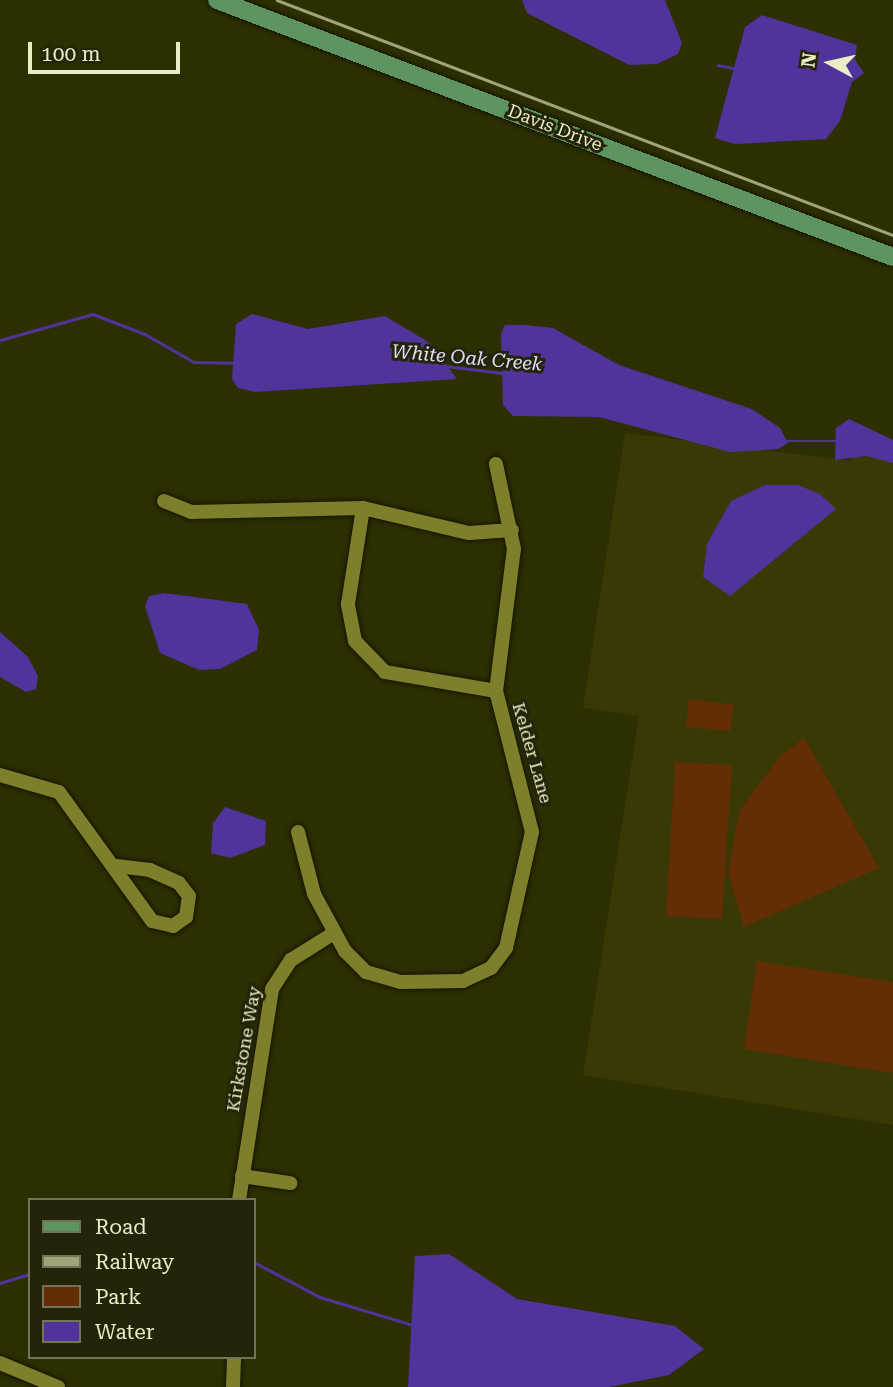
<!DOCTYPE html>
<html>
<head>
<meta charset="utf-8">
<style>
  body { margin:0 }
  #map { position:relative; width:893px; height:1387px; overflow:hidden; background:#2e2f01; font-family:"Roboto Serif",serif }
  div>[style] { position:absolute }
  .built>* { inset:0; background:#393905 }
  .green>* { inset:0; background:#632d05 }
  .water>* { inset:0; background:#50349b }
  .stream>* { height:2.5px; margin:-1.25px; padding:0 1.25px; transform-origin:1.25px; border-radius:1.25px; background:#50349b }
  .roads { filter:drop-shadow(0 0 2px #161600) drop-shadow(0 0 2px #161600) }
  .minor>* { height:14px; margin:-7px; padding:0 7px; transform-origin:7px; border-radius:7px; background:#7d7f2b }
  .major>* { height:18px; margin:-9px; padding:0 9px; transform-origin:9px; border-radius:9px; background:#5d9462 }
  .rail>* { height:2.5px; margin:-1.25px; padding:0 1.25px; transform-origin:1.25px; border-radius:1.25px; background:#a1a479 }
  span { translate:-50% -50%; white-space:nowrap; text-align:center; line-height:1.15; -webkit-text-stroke:6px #24240a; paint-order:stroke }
  .street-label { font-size:18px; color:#eaedc5 }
  .water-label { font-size:19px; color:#e1defa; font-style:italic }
  .legend { position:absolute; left:28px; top:1198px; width:228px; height:161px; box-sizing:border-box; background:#24240a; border:2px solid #737455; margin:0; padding:9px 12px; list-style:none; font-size:21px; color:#eaedc5 }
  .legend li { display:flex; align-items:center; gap:14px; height:35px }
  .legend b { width:35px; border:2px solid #737455 }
  .north { position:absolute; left:795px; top:28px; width:70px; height:70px; -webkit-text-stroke:5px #24240a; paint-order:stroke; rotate:278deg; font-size:19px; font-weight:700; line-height:28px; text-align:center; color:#eaedc5 }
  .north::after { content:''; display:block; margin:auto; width:24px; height:32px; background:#eaedc5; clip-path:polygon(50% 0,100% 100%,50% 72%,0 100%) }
  .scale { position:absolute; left:28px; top:42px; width:152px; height:32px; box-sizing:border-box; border:4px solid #eaedc5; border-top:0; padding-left:9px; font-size:21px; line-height:24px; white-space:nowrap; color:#eaedc5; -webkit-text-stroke:5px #24240a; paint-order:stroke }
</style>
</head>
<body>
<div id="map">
  <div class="built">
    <i style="clip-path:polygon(625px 433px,851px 461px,855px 441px,893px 449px,893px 1125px,583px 1075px,639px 716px,583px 708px)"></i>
  </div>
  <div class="green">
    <i style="clip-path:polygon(689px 699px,734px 705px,730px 731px,686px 727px)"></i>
    <i style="clip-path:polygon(804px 738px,879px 868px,744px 927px,728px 873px,739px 811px,781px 755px)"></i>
    <i style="clip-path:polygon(675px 762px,732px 765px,722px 919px,666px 916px)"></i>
    <i style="clip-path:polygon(757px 961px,893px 982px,893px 1073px,744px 1049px)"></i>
  </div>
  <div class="water">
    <i style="clip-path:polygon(522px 0,665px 0,682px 43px,678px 54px,657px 64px,629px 65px,527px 13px)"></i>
    <i style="clip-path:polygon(762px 15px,857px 45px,855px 60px,864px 73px,852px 82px,840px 121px,826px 139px,735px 144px,715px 138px,745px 27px)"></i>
    <i style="clip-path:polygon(252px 314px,308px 329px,385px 316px,430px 343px,457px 379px,255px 392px,238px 388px,232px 379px,236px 324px)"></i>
    <i style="clip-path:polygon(525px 325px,553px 328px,619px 365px,752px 409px,780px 428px,788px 443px,778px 449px,730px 452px,599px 417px,513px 416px,503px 405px,501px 334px,505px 325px)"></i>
    <i style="clip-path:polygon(849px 419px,893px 440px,893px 463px,866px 456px,835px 460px,836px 428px)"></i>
    <i style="clip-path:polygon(765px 485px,798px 485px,820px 494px,836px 509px,730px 596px,703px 577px,707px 544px,731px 501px)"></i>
    <i style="clip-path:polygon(164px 593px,247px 604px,259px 630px,257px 650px,220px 669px,199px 670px,160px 653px,145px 606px,149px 596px)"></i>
    <i style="clip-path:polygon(0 632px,28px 657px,38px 676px,36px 689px,26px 692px,0 677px)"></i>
    <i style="clip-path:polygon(225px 807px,266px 821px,265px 845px,230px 858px,211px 853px,213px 823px)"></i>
    <i style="clip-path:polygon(449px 1254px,517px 1299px,675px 1326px,704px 1349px,669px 1375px,609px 1387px,408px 1387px,415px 1256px)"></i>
  </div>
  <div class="stream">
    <i style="left:718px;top:65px;width:16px;rotate:11deg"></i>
    <i style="left:0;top:340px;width:97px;rotate:-15.6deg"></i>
    <i style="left:93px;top:314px;width:56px;rotate:21deg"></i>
    <i style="left:145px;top:334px;width:56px;rotate:29.7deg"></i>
    <i style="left:194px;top:362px;width:39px;rotate:1deg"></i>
    <i style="left:446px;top:366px;width:56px;rotate:7.1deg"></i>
    <i style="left:787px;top:441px;width:49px"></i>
    <i style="left:254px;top:1262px;width:75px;rotate:27.9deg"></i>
    <i style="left:320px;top:1297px;width:97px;rotate:16.8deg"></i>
    <i style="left:0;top:1283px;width:31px;rotate:-17deg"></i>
  </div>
  <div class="roads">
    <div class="minor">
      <i style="left:164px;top:501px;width:29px;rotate:22deg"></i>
      <i style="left:191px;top:512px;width:172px;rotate:-1.3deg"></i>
      <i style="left:496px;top:691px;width:113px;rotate:-170.3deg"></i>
      <i style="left:385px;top:672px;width:43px;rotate:-134.1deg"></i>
      <i style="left:355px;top:641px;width:38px;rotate:-101deg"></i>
      <i style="left:348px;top:604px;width:97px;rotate:-81.1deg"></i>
      <i style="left:363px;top:508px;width:109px;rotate:13.3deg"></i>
      <i style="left:469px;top:533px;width:43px;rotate:-4deg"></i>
      <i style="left:0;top:775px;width:61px;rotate:16.1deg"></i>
      <i style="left:59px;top:792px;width:159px;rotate:54.2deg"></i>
      <i style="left:152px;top:921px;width:22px;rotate:13deg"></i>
      <i style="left:173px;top:926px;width:16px;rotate:-35deg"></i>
      <i style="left:186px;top:917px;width:21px;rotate:-82deg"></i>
      <i style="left:189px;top:896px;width:16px;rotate:-128deg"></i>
      <i style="left:179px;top:883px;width:32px;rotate:-156deg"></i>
      <i style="left:150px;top:870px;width:34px;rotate:-173deg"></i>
      <i style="left:298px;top:832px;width:64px;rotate:75.5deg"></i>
      <i style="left:314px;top:894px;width:65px;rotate:61.5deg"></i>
      <i style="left:345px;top:951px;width:30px;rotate:45deg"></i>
      <i style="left:366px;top:972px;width:36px;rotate:16deg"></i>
      <i style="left:401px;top:982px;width:62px;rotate:-0.9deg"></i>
      <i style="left:463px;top:981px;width:31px;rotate:-25deg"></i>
      <i style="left:491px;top:968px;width:25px;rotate:-53deg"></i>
      <i style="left:506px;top:948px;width:119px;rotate:-77.4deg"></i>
      <i style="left:532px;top:832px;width:146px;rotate:-104.3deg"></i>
      <i style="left:496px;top:691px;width:143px;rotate:-82.8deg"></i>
      <i style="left:514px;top:549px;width:87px;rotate:-102deg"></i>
      <i style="left:242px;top:1176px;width:49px;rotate:8.3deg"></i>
      <i style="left:239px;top:1200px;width:214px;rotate:-81.1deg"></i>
      <i style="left:272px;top:989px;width:35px;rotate:-57deg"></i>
      <i style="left:291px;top:960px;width:51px;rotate:-32.1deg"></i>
      <i style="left:0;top:1363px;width:63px;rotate:22.5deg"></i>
      <i style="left:233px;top:1387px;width:30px;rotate:-88deg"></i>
    </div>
    <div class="major">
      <i style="left:217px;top:0;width:723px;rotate:20.82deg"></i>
    </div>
  </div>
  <div class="rail">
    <i style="left:277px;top:0;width:659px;rotate:20.88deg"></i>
  </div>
  <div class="street-label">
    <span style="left:555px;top:128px;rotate:21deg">Davis Drive</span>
    <span style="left:532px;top:753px;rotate:74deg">Kelder Lane</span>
    <span style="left:244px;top:1049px;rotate:-80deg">Kirkstone Way</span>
  </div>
  <div class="water-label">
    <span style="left:467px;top:358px;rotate:5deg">White Oak Creek</span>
  </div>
  <ul class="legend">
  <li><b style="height:9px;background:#5d9462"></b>Road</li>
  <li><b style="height:9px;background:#a1a479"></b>Railway</li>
  <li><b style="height:19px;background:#632d05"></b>Park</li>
  <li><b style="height:19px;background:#50349b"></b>Water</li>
  </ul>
  <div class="north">N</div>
  <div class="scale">100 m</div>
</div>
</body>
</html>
